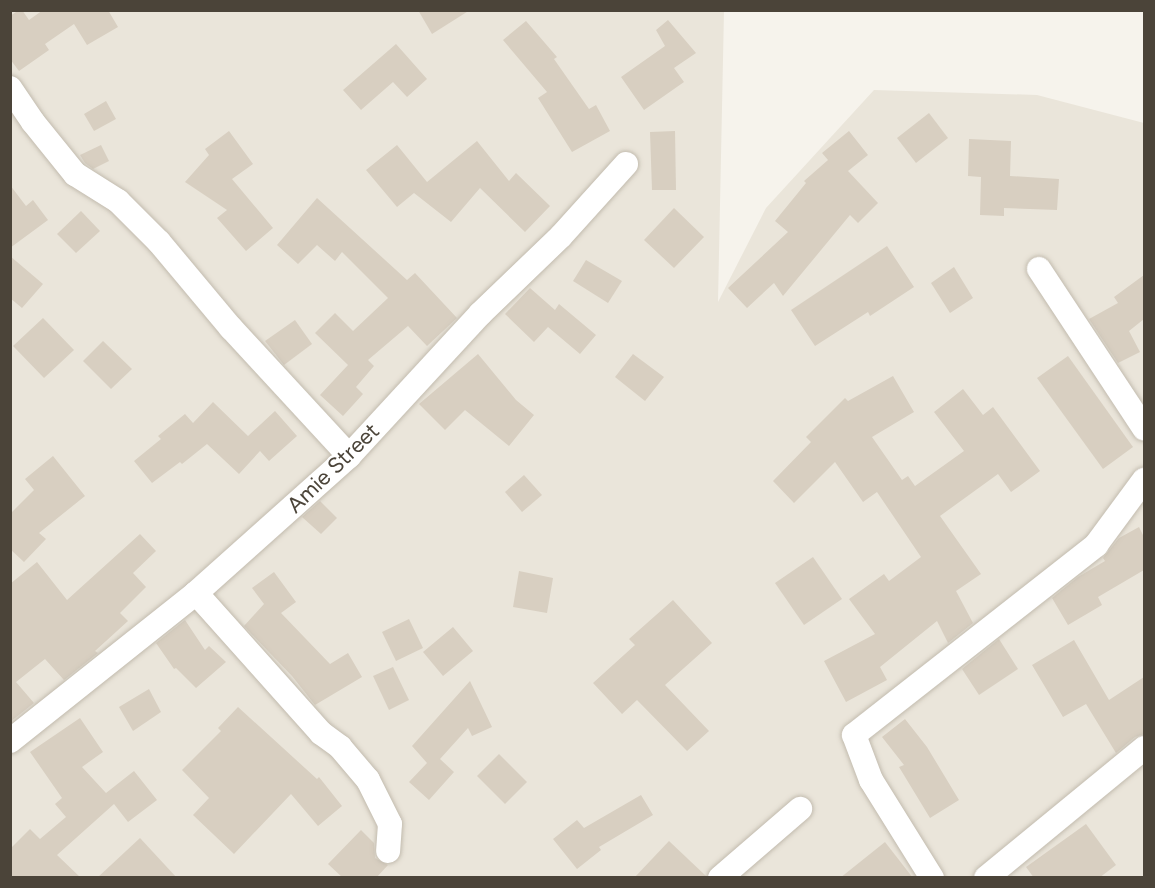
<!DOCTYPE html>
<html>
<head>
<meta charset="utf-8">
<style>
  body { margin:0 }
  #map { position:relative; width:1155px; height:888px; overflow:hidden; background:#f6f3ec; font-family:Figtree,sans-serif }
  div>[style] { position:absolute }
  .residential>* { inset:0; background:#eae5da }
  .building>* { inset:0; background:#d8cfc1 }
  .roads { filter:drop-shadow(0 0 2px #c2bbae) drop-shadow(0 0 2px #c2bbae) }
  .minor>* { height:24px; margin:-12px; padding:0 12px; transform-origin:12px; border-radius:12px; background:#fff }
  span { translate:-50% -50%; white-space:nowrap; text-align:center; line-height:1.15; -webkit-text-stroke:4.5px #fff; paint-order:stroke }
  .street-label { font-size:22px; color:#4b4439 }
  .frame { position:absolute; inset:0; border:12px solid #4b4439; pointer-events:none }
</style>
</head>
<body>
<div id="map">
  <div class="residential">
    <i style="clip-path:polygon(10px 11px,724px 11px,718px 302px,766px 208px,874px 90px,1037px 95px,1144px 123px,1144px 877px,11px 877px)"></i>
  </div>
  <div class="building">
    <i style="clip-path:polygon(19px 10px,22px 10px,29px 20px,43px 10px,108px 10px,118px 27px,87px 45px,74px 24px,45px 44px,49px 50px,19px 71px,10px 59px,10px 16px)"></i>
    <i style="clip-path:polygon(418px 10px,470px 10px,432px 34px)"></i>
    <i style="clip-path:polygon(668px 20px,696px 53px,674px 68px,684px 82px,644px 110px,621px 77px,665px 46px,656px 30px)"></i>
    <i style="clip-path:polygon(526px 21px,557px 57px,554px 59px,589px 109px,596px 105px,610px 131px,572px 152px,538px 98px,547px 92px,503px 40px)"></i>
    <i style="clip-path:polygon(396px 44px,427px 79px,407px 97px,393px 82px,361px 110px,343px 90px)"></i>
    <i style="clip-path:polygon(106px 101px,116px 119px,94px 131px,84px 114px)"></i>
    <i style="clip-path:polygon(929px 113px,948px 138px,916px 163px,897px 138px)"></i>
    <i style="clip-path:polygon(229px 131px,253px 164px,232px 179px,273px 228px,246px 251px,217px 218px,227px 210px,185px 182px,209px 155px,205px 149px)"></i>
    <i style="clip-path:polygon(675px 131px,676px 190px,652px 190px,650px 132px)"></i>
    <i style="clip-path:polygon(849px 131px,868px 155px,848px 171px,878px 203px,858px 223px,850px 215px,783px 296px,774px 283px,747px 308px,728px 288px,788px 232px,775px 221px,806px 183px,804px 181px,828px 160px,822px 153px)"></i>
    <i style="clip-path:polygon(969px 139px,1011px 141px,1010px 176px,1059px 179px,1057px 210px,1004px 208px,1004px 216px,980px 215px,981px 177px,968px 176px)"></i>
    <i style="clip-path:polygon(477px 141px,509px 181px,516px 173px,550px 206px,525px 232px,480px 188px,451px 222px,414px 193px,397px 207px,366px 170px,397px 145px,427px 182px)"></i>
    <i style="clip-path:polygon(101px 145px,109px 161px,93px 169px,85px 163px,80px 155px)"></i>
    <i style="clip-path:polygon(10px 185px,26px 206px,33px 200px,48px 220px,10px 248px)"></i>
    <i style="clip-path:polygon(317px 198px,407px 280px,415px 273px,457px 318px,427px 346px,408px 326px,368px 360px,374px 366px,356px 387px,363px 394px,343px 416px,320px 395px,348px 365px,315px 333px,335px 313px,353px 331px,388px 298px,342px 252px,335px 261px,317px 245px,298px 264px,277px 245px)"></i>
    <i style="clip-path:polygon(674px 208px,704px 237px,674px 268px,644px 240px)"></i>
    <i style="clip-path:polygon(81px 211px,100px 231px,76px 253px,57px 234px)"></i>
    <i style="clip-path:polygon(887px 246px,914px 287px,870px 316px,868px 312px,815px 346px,791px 310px)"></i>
    <i style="clip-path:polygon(10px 256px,43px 284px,22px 308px,10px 298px)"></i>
    <i style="clip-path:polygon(586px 260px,622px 281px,608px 303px,573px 281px)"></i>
    <i style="clip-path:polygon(954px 267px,973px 298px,950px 313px,931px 283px)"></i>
    <i style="clip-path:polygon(1144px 275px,1144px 319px,1129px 331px,1140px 352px,1118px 363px,1089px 319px,1118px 303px,1114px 297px)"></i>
    <i style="clip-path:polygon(530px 288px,555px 310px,559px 304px,596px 335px,580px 354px,548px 327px,534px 342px,505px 314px)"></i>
    <i style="clip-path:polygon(43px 318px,74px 350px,44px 378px,13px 346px)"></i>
    <i style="clip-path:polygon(295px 320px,312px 344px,284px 365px,265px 341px)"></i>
    <i style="clip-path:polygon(103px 341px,132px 369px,111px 389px,83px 361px)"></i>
    <i style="clip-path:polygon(478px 354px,516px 400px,534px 415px,509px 446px,465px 410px,445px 430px,419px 404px)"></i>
    <i style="clip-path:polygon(633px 354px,664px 377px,645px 401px,615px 377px)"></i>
    <i style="clip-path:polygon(1068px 356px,1133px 447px,1103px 469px,1037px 378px)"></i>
    <i style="clip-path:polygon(893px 376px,914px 412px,872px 437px,902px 480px,908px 476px,915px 486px,964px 451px,934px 412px,963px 389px,983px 415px,993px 407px,1040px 471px,1011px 492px,998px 474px,940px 516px,981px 574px,956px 591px,973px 623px,948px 643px,937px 621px,880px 667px,887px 680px,846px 702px,824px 661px,875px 634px,849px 599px,884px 574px,889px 581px,921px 557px,877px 492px,863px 502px,835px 462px,794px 503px,773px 481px,811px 442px,806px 437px,845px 398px,848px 401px)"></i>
    <i style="clip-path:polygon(213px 402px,248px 436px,275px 411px,297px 436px,269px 461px,260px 451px,239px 474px,207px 444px,182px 464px,180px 462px,152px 483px,134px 461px,161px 439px,158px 436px,185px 414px,193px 423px)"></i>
    <i style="clip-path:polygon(53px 456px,85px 496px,39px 533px,46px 539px,24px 562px,10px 549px,10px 514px,34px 490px,25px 479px)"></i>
    <i style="clip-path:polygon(524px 475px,542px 495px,522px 512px,505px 492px)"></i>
    <i style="clip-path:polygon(320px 501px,337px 518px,321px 534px,302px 517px)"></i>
    <i style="clip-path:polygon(1139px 527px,1144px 537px,1144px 570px,1098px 597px,1102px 605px,1068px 625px,1052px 598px,1078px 577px,1105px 561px,1103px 558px,1119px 538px)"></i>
    <i style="clip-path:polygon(140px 534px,156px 551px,133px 573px,146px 587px,120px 613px,128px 621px,95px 651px,98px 653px,64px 680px,45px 659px,16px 682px,34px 703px,10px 722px,10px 584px,37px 562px,67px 600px)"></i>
    <i style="clip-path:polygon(813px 557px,842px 599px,804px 625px,775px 583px)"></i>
    <i style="clip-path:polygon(519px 571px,553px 578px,547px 613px,513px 607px)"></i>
    <i style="clip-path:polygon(274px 572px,296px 602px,281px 613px,330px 664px,348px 653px,362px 677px,315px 705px,292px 676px,244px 626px,264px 604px,252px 588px)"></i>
    <i style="clip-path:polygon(673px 600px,712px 643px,665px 685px,709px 731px,687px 751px,637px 700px,622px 714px,593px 683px,635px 645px,629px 639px)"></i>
    <i style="clip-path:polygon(409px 619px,423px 648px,396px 661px,382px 632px)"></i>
    <i style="clip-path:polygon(185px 620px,205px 650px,209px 646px,226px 662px,196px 688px,176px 668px,174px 669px,156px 643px)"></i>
    <i style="clip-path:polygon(453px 627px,473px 651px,443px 676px,423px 652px)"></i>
    <i style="clip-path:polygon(999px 639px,1018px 669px,979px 695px,962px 669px)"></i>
    <i style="clip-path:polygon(1074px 640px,1109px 700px,1144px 677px,1144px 734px,1135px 737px,1116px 753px,1086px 704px,1063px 717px,1032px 665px)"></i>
    <i style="clip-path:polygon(393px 667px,409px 700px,389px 710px,373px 676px)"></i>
    <i style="clip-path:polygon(470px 681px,492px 727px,472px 736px,468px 728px,440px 759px,454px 772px,429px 800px,409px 782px,427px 763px,412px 746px)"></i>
    <i style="clip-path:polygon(149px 689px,161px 712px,133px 731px,119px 707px)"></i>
    <i style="clip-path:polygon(238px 707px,317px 779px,319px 777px,342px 806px,318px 826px,291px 794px,234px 854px,193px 815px,209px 798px,182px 770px,221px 731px,218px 728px)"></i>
    <i style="clip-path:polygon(80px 718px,103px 752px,82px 767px,106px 793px,134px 771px,157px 800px,128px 822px,114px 804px,57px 855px,81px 878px,10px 878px,10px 849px,30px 829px,40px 839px,66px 817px,55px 804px,62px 798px,30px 752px)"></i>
    <i style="clip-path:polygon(905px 719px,927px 747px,959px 800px,930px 818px,899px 767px,904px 765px,882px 737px)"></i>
    <i style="clip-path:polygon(499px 754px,527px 782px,505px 804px,477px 776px)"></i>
    <i style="clip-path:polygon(641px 795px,653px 815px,599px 847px,601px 850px,577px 869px,553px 839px,577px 820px,584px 828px)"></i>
    <i style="clip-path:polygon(1086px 824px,1116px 865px,1099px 878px,1034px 878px,1026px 867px)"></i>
    <i style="clip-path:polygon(361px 830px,374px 843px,375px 858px,388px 865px,376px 878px,343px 878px,328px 864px)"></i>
    <i style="clip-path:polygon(140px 838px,177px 878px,97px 878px)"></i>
    <i style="clip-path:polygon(669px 841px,706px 876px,706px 878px,634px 878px)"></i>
    <i style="clip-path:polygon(885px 842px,913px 878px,840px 878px)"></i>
  </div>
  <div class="roads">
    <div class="minor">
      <i style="left:10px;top:88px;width:41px;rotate:55.9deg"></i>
      <i style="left:33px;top:122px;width:67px;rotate:51.1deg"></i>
      <i style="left:75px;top:174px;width:51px;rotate:32.1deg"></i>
      <i style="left:118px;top:201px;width:58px;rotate:45deg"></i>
      <i style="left:159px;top:242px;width:112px;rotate:50.1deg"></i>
      <i style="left:231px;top:328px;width:174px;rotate:47.3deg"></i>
      <i style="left:1039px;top:269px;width:191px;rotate:56.6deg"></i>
      <i style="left:196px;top:593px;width:188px;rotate:48.2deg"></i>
      <i style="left:321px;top:733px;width:24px;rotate:36deg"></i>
      <i style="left:340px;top:747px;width:43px;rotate:49.7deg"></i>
      <i style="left:368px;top:780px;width:49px;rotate:63.4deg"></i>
      <i style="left:390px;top:824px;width:27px;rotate:94deg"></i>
      <i style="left:10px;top:741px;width:238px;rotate:-38.5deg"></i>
      <i style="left:196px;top:593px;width:205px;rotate:-41.8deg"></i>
      <i style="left:349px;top:456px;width:193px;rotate:-47.3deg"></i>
      <i style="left:480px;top:314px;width:112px;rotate:-43.9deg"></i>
      <i style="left:561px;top:236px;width:97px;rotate:-47.9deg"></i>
      <i style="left:720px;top:878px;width:106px;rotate:-40.8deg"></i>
      <i style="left:932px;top:878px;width:115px;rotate:-121.9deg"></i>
      <i style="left:871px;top:780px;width:48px;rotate:-110.7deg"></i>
      <i style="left:854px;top:735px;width:308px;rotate:-38.1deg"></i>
      <i style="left:1096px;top:545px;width:81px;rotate:-53.6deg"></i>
      <i style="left:986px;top:878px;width:205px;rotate:-39.4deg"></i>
    </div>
  </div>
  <div class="street-label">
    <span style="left:333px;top:468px;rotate:-44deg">Amie Street</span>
  </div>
  <div class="frame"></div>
</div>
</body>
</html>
